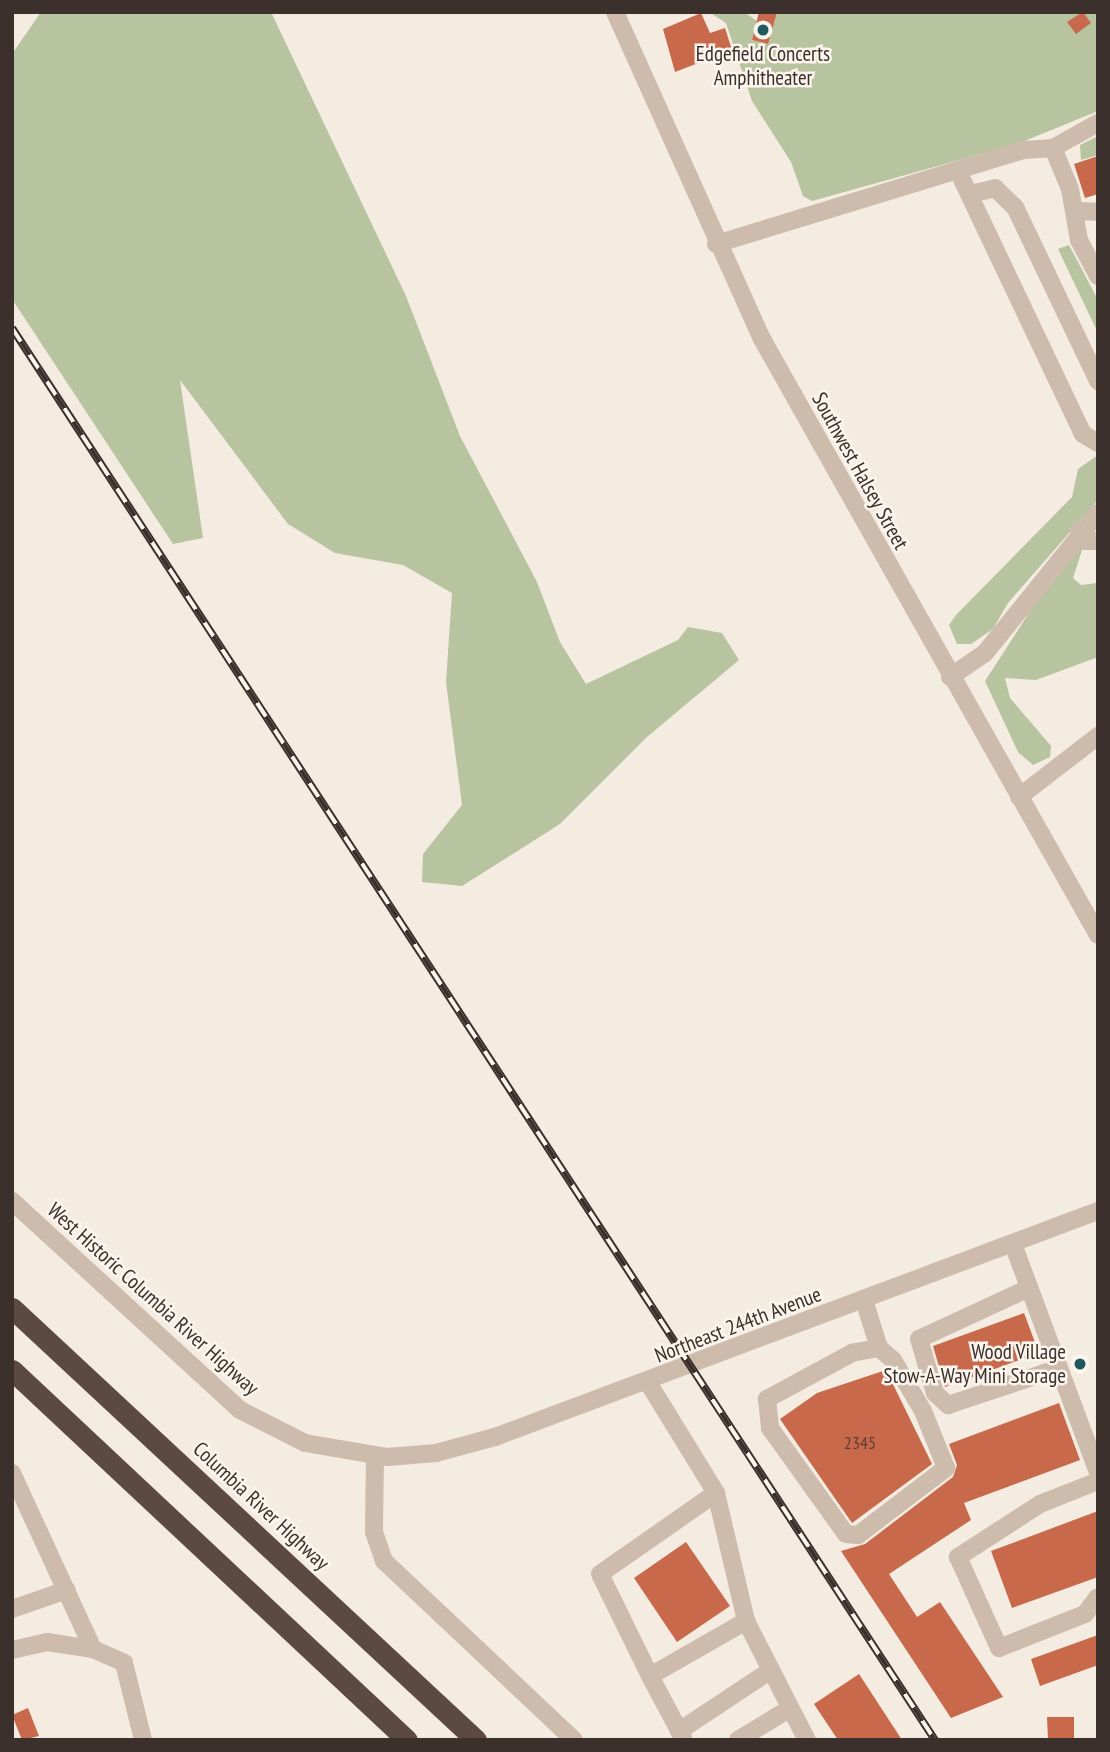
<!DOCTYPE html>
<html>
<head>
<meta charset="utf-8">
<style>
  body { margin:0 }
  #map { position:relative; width:1110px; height:1752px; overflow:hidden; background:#f4ebe1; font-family:"PT Sans Narrow",sans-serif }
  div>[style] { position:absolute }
  .green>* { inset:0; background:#b8c4a0 }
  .building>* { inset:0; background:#c8694b }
  .path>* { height:2.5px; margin-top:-1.25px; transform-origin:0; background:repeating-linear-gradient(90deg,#b9a596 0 3.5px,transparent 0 7px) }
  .minor>* { height:18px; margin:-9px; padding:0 9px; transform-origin:9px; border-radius:9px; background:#cdbbac }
  .highway>* { height:21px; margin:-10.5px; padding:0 10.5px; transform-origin:10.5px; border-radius:10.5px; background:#5c4a42 }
  .rail>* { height:8px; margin-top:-4px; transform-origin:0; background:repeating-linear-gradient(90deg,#fbf5ee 0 16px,#3b302b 0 32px); box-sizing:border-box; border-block:2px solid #3b302b }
  .dots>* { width:19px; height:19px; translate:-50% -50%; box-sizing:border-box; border:4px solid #fbf5ee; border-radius:50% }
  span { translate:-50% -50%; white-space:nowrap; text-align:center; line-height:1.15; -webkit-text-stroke:5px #fbf5ee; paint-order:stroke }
  .number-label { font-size:18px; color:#5e3e33 }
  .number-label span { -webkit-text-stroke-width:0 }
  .poi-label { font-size:21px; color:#3b302b }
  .right { translate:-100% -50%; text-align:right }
  .street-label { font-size:21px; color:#3b302b }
  .frame { position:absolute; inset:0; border:14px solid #3b302b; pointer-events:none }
</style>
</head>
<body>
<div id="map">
  <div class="green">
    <i style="clip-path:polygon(41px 12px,271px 12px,406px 296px,460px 436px,537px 582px,560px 642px,586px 684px,678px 640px,688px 627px,722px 633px,739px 660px,647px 737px,560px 824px,462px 886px,422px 882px,423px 854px,462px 805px,446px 682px,452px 593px,403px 565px,335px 553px,288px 524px,180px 380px,203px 538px,173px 544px,12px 299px,12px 54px)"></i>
    <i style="clip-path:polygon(709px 12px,744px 12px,757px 21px,752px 40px,767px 44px,777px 12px,1098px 12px,1098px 111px,1017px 144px,812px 201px,803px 196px,791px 162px,752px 101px,726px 23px)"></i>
    <i style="clip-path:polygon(1098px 136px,1098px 155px,1081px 160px,1080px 145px)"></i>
    <i style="clip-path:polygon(1069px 245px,1098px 300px,1098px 333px,1058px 249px)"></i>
    <i style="clip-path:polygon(1098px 455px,1098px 500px,1008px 603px,993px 629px,971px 644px,957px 644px,949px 625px,956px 615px,1072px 497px,1078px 469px)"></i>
    <i style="clip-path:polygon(1083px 547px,1073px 578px,1081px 585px,1097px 583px,1098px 657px,1036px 680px,1005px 678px,1010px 698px,1051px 746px,1050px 757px,1033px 765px,1018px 752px,985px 681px,1069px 551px)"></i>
  </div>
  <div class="building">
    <i style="clip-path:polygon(759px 12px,777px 12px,768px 44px,752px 40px)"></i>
    <i style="clip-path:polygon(1083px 12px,1091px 23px,1076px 34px,1067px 22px)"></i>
    <i style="clip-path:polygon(701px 13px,710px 33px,725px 28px,732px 50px,675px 72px,663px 29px)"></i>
    <i style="clip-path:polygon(1098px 156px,1098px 194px,1085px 198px,1074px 164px)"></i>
    <i style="clip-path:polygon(1024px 1313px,1039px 1353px,945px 1387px,933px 1346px)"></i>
    <i style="clip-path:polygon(886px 1370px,932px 1464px,852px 1523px,780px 1419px,817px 1393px)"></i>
    <i style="clip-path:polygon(1059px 1403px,1080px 1460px,964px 1503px,971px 1520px,889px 1574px,917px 1617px,940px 1602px,1003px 1697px,951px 1718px,841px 1551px,865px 1544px,953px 1477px,957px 1465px,949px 1444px)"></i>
    <i style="clip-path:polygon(1098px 1511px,1098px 1577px,1012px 1608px,991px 1551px)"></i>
    <i style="clip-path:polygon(686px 1542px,730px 1606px,677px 1642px,634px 1578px)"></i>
    <i style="clip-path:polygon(1098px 1635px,1098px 1665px,1040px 1686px,1031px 1659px)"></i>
    <i style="clip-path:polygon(859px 1674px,902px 1740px,838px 1740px,814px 1704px)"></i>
    <i style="clip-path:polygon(28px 1708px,39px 1736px,22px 1740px,12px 1715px)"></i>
    <i style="clip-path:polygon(1047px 1717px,1074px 1717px,1074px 1740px,1048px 1740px)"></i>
  </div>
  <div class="path">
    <i style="left:1098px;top:600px;width:4px;rotate:90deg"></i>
  </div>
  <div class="minor">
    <i style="left:615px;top:12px;width:359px;rotate:65.8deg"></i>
    <i style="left:762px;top:339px;width:684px;rotate:60.59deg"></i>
    <i style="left:1053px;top:148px;width:44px;rotate:67.5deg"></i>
    <i style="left:1070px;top:189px;width:52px;rotate:80deg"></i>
    <i style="left:1079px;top:240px;width:41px;rotate:62.2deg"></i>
    <i style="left:958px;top:171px;width:291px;rotate:64.6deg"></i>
    <i style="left:1083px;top:434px;width:17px;rotate:31deg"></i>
    <i style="left:970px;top:194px;width:26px;rotate:-13deg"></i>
    <i style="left:995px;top:188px;width:28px;rotate:44deg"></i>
    <i style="left:1015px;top:207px;width:193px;rotate:64.5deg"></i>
    <i style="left:1075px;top:211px;width:23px;rotate:2deg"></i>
    <i style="left:716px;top:244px;width:322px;rotate:-17deg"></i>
    <i style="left:1024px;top:150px;width:29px;rotate:-4deg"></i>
    <i style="left:1053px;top:148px;width:51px;rotate:-29.1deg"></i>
    <i style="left:1079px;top:530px;width:13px;rotate:58deg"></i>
    <i style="left:1086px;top:541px;width:12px"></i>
    <i style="left:950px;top:677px;width:42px;rotate:-34.4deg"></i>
    <i style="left:985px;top:653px;width:180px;rotate:-51.1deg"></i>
    <i style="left:1019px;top:797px;width:100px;rotate:-37.7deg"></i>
    <i style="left:12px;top:1201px;width:309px;rotate:42.5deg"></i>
    <i style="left:240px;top:1410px;width:73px;rotate:26.9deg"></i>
    <i style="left:305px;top:1443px;width:84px;rotate:9.6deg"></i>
    <i style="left:388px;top:1457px;width:48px;rotate:-4.8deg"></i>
    <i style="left:436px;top:1453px;width:61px;rotate:-15.2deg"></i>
    <i style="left:495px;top:1437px;width:644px;rotate:-20.55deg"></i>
    <i style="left:1013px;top:1244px;width:244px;rotate:69.6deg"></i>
    <i style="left:1029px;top:1288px;width:121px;rotate:155.1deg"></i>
    <i style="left:919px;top:1339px;width:56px;rotate:73.5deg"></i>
    <i style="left:935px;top:1393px;width:18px;rotate:43deg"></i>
    <i style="left:948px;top:1405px;width:117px;rotate:-18.4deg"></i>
    <i style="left:864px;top:1300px;width:50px;rotate:72.6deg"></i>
    <i style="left:879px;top:1348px;width:27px;rotate:170deg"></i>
    <i style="left:852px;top:1353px;width:97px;rotate:151.6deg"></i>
    <i style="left:767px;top:1399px;width:29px;rotate:84deg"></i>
    <i style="left:770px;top:1428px;width:130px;rotate:54.4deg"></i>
    <i style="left:846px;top:1534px;width:12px;rotate:5deg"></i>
    <i style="left:858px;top:1535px;width:111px;rotate:-37.3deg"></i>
    <i style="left:946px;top:1468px;width:61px;rotate:-112deg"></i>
    <i style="left:923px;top:1411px;width:59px;rotate:-120.5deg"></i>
    <i style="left:893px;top:1360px;width:18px;rotate:-139deg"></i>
    <i style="left:649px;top:1384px;width:128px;rotate:58.4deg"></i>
    <i style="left:716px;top:1493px;width:141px;rotate:145.1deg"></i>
    <i style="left:600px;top:1574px;width:114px;rotate:63.9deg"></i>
    <i style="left:650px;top:1676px;width:111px;rotate:-29.8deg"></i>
    <i style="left:746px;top:1621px;width:134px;rotate:62.9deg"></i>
    <i style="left:375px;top:1456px;width:76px;rotate:90.8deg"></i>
    <i style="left:374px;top:1532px;width:31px;rotate:71deg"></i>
    <i style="left:384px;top:1561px;width:261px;rotate:43.3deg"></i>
    <i style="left:12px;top:1473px;width:194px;rotate:65.3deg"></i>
    <i style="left:93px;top:1649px;width:34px;rotate:24deg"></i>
    <i style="left:124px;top:1663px;width:79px;rotate:76.1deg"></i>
    <i style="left:1098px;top:1481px;width:62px;rotate:158.4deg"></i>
    <i style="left:1040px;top:1504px;width:98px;rotate:147.1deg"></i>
    <i style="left:958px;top:1557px;width:100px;rotate:65.7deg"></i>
    <i style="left:999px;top:1648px;width:92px;rotate:-21.6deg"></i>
    <i style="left:1085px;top:1614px;width:21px;rotate:-53deg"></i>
    <i style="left:716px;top:1493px;width:131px;rotate:76.8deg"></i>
    <i style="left:12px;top:1609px;width:58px;rotate:-19.1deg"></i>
    <i style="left:12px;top:1650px;width:36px;rotate:-13deg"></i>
    <i style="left:47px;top:1642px;width:47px;rotate:8.7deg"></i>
    <i style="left:650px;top:1676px;width:72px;rotate:62deg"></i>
    <i style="left:679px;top:1731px;width:107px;rotate:-33.5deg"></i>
    <i style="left:738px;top:1740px;width:60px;rotate:-31.3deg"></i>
  </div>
  <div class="highway">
    <i style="left:12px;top:1308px;width:634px;rotate:42.95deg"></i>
    <i style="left:12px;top:1370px;width:541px;rotate:43.13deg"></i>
  </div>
  <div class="rail">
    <i style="left:12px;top:328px;width:1687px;rotate:56.83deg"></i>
  </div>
  <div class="dots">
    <i style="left:763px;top:30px;background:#1f5a5e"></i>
    <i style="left:1080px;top:1364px;background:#1f5a5e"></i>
  </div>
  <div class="number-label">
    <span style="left:860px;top:1443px">2345</span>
  </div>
  <div class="poi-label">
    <span style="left:763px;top:66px">Edgefield Concerts<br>Amphitheater</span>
    <span class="right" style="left:1066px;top:1364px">Wood Village<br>Stow-A-Way Mini Storage</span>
  </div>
  <div class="street-label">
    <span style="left:860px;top:471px;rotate:61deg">Southwest Halsey Street</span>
    <span style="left:153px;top:1299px;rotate:42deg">West Historic Columbia River Highway</span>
    <span style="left:738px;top:1325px;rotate:-21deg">Northeast 244th Avenue</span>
    <span style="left:261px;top:1506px;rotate:43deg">Columbia River Highway</span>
  </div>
  <div class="frame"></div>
</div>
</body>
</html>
